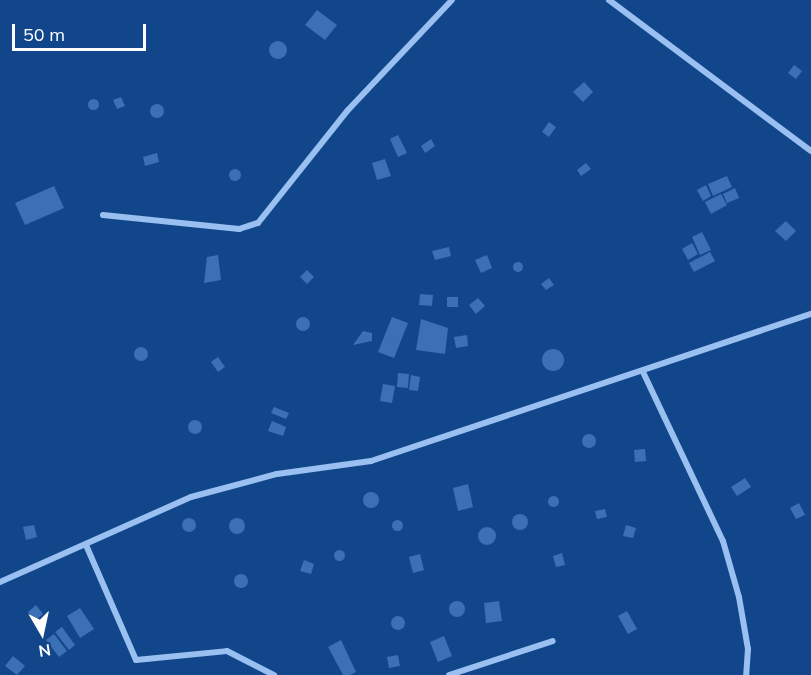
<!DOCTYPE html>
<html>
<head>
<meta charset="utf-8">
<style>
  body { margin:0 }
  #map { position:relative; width:811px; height:675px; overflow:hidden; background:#12468b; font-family:Mulish,sans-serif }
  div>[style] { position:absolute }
  .building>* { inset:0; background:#3b70b4 }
  .round { border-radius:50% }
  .minor>* { height:6px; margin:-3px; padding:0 3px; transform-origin:3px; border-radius:3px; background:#99c0f1 }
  span { translate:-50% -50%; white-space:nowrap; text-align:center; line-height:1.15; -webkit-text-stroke:4.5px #12468b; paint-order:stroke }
  .north { position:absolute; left:12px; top:603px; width:60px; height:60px; -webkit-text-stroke:4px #12468b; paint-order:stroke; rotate:171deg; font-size:16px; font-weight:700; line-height:24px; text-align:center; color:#fff }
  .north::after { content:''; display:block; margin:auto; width:21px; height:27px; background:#fff; clip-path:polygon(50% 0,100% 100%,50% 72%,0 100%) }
  .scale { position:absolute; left:12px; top:24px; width:134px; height:27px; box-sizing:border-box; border:3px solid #fff; border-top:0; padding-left:8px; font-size:18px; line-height:21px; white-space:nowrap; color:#fff; -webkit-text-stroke:4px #12468b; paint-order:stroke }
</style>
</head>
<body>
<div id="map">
  <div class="building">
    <i style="clip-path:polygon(317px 10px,337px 25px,325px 40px,305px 25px)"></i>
    <i class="round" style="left:269px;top:41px;width:18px;height:18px"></i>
    <i style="clip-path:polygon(794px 65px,802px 71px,796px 79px,788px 73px)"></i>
    <i style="clip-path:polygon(584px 82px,593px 92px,583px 102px,573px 92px)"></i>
    <i style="clip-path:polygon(121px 97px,125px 106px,117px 109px,113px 100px)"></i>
    <i class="round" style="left:87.5px;top:98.5px;width:11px;height:11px"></i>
    <i class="round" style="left:150px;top:104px;width:14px;height:14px"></i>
    <i style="clip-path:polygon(549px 122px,556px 127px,549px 137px,542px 132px)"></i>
    <i style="clip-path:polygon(398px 135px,407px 153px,398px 157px,390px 139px)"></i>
    <i style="clip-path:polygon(431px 139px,435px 146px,425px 153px,421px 146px)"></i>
    <i style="clip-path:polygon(157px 153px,159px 162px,145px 166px,143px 157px)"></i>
    <i style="clip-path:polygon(385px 159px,391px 176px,377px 180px,372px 163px)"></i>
    <i style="clip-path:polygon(586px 163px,591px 169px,581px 176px,577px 170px)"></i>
    <i class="round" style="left:229px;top:169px;width:12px;height:12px"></i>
    <i style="clip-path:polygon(727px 176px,732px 187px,713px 196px,708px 184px)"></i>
    <i style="clip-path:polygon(706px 185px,711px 196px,703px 201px,697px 190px)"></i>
    <i style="clip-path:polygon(54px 186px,64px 208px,25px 225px,15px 203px)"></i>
    <i style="clip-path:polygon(735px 188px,739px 198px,727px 203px,723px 194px)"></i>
    <i style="clip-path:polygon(721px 194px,727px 205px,711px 214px,705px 202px)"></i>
    <i style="clip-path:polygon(786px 221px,796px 231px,786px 241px,775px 231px)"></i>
    <i style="clip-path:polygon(702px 232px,711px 250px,700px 255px,692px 237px)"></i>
    <i style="clip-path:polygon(692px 243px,698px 254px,688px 260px,682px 249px)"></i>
    <i style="clip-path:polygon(449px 247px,451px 256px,435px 260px,432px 251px)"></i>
    <i style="clip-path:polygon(710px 252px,715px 261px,694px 272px,689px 263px)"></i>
    <i style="clip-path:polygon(218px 255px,221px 280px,204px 283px,207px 257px)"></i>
    <i style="clip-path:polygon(487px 255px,492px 268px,481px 273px,475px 260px)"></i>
    <i class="round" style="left:513px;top:262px;width:10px;height:10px"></i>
    <i style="clip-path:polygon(307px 270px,314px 277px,307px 284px,300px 277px)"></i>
    <i style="clip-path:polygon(549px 278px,554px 285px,546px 290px,541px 284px)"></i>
    <i style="clip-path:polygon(420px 294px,433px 295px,432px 306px,419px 305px)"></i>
    <i style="clip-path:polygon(447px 297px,458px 297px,458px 307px,447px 307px)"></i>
    <i style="clip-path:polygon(478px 298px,485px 306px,476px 314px,469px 305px)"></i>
    <i style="clip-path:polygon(392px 317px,408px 323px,394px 358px,378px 352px)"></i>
    <i class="round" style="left:296px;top:317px;width:14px;height:14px"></i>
    <i style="clip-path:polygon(421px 319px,448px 328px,445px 354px,416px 350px)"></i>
    <i style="clip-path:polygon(363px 331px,372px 333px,372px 341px,353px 345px)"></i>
    <i style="clip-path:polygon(467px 335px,468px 346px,456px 348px,454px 337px)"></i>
    <i class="round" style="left:134px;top:347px;width:14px;height:14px"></i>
    <i class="round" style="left:542px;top:349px;width:22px;height:22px"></i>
    <i style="clip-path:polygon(218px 357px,225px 367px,218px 372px,211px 362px)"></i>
    <i style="clip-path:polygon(398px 373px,409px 374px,408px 388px,397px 387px)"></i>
    <i style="clip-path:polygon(411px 375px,420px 377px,418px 391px,409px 390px)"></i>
    <i style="clip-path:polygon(383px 384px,395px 386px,392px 403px,380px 401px)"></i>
    <i style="clip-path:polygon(274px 407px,289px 413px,286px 419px,271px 413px)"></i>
    <i class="round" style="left:188px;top:420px;width:14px;height:14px"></i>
    <i style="clip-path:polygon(272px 421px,286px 427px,283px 436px,268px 431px)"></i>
    <i class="round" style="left:582px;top:434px;width:14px;height:14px"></i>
    <i style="clip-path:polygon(645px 449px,646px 461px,635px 462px,634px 450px)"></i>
    <i style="clip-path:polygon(745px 478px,751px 487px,737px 496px,731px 487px)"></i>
    <i style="clip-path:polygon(468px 484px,473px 507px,458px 511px,453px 488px)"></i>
    <i class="round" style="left:363px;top:492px;width:16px;height:16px"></i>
    <i class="round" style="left:547.5px;top:495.5px;width:11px;height:11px"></i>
    <i style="clip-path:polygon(799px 503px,805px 515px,796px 519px,790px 508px)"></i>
    <i style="clip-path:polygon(605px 509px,607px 517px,597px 519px,595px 511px)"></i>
    <i class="round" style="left:512px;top:514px;width:16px;height:16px"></i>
    <i class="round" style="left:229px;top:518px;width:16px;height:16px"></i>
    <i class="round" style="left:182px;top:518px;width:14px;height:14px"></i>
    <i class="round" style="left:391.5px;top:519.5px;width:11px;height:11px"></i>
    <i style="clip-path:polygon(34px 525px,37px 537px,26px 540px,23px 527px)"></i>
    <i style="clip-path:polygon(626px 525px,636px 528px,633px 538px,623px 536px)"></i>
    <i class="round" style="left:478px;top:527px;width:18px;height:18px"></i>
    <i class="round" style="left:333.5px;top:549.5px;width:11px;height:11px"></i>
    <i style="clip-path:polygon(562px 553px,565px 565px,556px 567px,553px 556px)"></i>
    <i style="clip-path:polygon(420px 554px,424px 570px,413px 573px,409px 557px)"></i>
    <i style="clip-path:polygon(304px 560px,314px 564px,311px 574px,300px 571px)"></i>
    <i class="round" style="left:234px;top:574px;width:14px;height:14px"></i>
    <i style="clip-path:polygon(499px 601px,502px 621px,486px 623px,484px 603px)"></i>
    <i class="round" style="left:449px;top:601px;width:16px;height:16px"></i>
    <i style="clip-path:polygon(36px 605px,43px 614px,35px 621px,28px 612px)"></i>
    <i style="clip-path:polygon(80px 608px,94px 629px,80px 638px,67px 616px)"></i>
    <i style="clip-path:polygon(627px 611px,637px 629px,628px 634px,618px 616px)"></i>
    <i class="round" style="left:391px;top:616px;width:14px;height:14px"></i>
    <i style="clip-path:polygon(62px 627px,75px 645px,69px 650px,55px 632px)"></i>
    <i style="clip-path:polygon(54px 634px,67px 651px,59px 657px,46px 640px)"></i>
    <i style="clip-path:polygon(444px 636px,452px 656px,438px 662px,430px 642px)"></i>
    <i style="clip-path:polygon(341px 640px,356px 672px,350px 675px,343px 675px,328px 647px)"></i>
    <i style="clip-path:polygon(398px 655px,400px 666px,389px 668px,387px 657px)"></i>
    <i style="clip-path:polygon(13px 656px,25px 666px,17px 675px,5px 666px)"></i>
  </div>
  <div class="minor">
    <i style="left:609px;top:0;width:252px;rotate:36.8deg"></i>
    <i style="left:103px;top:215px;width:137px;rotate:5.9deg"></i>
    <i style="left:239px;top:229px;width:20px;rotate:-18deg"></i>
    <i style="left:258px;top:223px;width:144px;rotate:-51.5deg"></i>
    <i style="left:348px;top:110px;width:151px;rotate:-46.6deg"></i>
    <i style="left:643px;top:372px;width:187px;rotate:64.7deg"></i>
    <i style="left:723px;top:541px;width:58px;rotate:74.1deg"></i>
    <i style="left:739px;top:597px;width:53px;rotate:80.2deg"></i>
    <i style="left:748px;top:649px;width:26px;rotate:94deg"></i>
    <i style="left:86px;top:545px;width:125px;rotate:66.5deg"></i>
    <i style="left:136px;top:660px;width:91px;rotate:-5.6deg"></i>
    <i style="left:227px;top:651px;width:53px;rotate:27.1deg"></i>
    <i style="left:0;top:582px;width:209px;rotate:-24deg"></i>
    <i style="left:191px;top:497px;width:89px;rotate:-15deg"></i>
    <i style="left:277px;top:474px;width:95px;rotate:-7.9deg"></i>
    <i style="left:371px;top:461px;width:464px;rotate:-18.5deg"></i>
    <i style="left:449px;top:675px;width:109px;rotate:-18.1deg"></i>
  </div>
  <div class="north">N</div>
  <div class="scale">50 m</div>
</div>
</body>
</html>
